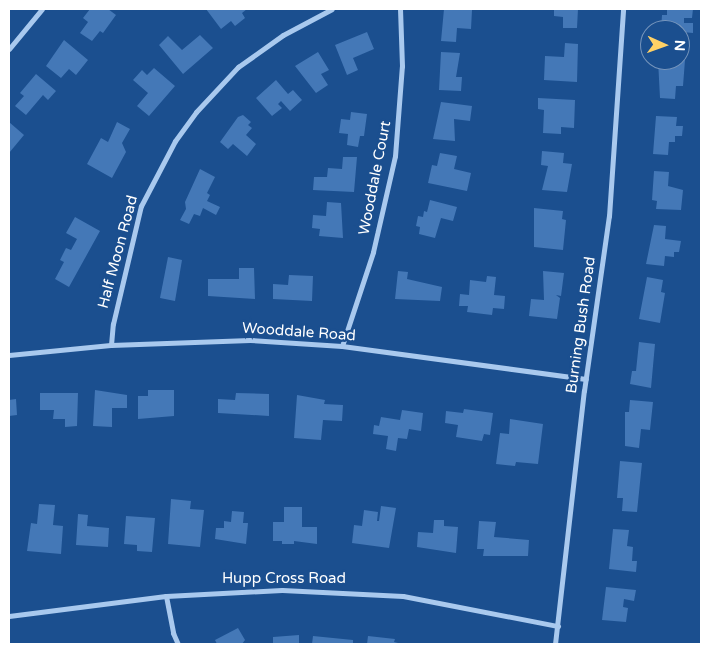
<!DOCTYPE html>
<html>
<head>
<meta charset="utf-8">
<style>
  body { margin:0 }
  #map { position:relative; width:710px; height:653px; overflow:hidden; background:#1b4f8f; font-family:"Varela Round",sans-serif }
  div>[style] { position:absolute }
  .building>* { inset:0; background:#4478b7 }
  .minor>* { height:5px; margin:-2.5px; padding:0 2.5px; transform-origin:2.5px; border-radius:2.5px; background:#a9c9ee }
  span { translate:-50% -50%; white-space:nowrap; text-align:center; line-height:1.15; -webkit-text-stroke:5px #1b4f8f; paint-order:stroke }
  .street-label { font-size:15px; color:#fff }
  .frame { position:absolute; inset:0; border:10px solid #fff; pointer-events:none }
  .north { position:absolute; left:640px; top:20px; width:50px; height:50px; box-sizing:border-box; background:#1b4f8f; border:1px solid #7695bc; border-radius:50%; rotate:92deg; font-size:14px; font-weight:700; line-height:20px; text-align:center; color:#fff }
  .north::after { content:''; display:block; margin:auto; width:18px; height:22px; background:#ffd166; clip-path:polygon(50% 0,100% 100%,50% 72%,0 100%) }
</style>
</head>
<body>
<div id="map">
  <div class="building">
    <i style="clip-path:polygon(90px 9px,108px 9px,116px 15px,103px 33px,100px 31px,92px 41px,80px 33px,88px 22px,83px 18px)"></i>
    <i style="clip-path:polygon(206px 9px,247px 9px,242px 13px,245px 18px,235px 26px,231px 21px,221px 29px)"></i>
    <i style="clip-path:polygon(444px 9px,472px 10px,471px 29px,457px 28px,456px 42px,441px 41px)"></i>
    <i style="clip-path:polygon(554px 9px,578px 9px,577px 28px,563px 28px,563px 17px,554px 16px)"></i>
    <i style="clip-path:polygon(667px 9px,693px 9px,692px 18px,684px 18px,684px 23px,693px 23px,693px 33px,661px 30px,662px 15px,667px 15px)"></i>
    <i style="clip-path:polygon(367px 32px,374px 49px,353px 58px,358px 70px,347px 75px,335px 45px)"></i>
    <i style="clip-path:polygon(200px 35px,213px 48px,183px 74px,159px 45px,168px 36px,182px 50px)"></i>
    <i style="clip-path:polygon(64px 40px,88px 60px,76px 75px,69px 69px,61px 78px,46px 66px)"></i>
    <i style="clip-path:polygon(565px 43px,578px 44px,577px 82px,544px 80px,545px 56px,564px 57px)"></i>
    <i style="clip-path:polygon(318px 52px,329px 70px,321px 74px,328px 85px,316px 93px,295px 66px)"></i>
    <i style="clip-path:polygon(441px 52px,460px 53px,456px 77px,462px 77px,461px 91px,439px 90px)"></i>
    <i style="clip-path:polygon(658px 60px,685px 60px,683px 86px,676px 86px,675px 99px,660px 98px)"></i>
    <i style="clip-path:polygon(154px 68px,175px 86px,149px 116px,137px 106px,148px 93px,133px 80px,142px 70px,147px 75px)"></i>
    <i style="clip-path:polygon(36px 74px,56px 91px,48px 100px,43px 95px,26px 115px,15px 106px,24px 96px,20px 93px)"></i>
    <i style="clip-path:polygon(276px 80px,288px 94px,293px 90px,302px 100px,290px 111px,281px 101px,278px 104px,282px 108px,272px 116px,256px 98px)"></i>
    <i style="clip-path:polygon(538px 98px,575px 100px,574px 128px,561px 127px,561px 134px,543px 133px,544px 110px,538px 109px)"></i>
    <i style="clip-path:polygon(441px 102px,472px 106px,470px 121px,454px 119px,455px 141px,433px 139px)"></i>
    <i style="clip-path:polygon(351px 112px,367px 114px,364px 136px,360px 136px,358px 147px,347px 145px,348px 134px,339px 133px,341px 119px,350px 120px)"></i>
    <i style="clip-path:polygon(243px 115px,251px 122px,248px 125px,252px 128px,246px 135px,256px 144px,247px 156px,233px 144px,228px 149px,220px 142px,238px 117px)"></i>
    <i style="clip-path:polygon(656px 116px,677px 117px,676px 126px,683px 126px,682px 136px,675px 136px,675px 142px,669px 142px,668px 155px,653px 154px)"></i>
    <i style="clip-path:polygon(9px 122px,24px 135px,9px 153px)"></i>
    <i style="clip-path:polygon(117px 122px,130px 129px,122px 143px,126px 152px,112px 178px,87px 164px,101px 138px,108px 142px)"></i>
    <i style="clip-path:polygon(542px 151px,564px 153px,563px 163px,572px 164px,567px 192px,542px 190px,548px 166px,541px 165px)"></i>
    <i style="clip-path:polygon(440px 153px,457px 156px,454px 169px,471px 173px,467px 191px,428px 183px,432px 165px,437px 166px)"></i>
    <i style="clip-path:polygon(343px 157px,357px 157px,354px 192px,313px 190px,314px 177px,327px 177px,328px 168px,342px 169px)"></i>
    <i style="clip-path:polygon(200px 169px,215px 177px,207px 193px,210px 195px,207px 201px,220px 207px,216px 215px,203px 208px,200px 216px,194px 214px,189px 224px,180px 220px,186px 209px,185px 202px)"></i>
    <i style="clip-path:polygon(654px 171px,669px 172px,668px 186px,683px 190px,681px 210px,656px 209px,657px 201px,652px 200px)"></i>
    <i style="clip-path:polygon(430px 200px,457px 207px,453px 221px,441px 218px,435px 238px,419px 234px,420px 227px,416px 226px,418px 216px,423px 217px,424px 211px,427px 212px)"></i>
    <i style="clip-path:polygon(327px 202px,341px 203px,343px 238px,319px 236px,320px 229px,312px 228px,313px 215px,326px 216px)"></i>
    <i style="clip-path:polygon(534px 208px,563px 211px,562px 219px,566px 220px,563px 250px,534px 247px)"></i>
    <i style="clip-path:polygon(75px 217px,100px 231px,69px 287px,55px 279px,64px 262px,60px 260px,66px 248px,71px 250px,77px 239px,66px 233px)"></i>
    <i style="clip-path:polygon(654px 225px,666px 226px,665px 239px,681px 241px,679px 252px,674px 252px,674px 257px,665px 256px,664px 266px,646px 264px)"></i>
    <i style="clip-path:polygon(168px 257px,182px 260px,175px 301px,160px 298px)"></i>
    <i style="clip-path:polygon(239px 268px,254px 268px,255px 299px,208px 296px,208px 279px,239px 279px)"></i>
    <i style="clip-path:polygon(398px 271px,408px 272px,407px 279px,442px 287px,440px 301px,395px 299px)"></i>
    <i style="clip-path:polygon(543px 271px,564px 273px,561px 296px,556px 295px,560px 298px,557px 319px,529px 316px,531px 299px,544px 300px)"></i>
    <i style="clip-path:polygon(289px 275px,313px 276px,312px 301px,273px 299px,273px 284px,288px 285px)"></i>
    <i style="clip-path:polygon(487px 276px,496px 277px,494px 295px,505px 296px,504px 309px,493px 308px,492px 315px,467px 312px,468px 306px,459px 306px,460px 294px,469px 295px,470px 280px,486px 282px)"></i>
    <i style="clip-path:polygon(647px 277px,663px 280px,661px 292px,665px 293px,660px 323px,639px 319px)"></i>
    <i style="clip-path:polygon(639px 342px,655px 344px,651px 388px,630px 384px,632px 371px,636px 371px)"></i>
    <i style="clip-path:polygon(95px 390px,127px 395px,127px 408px,112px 408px,112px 427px,93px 426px)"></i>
    <i style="clip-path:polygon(148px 390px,174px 390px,174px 416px,138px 419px,138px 396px,148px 396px)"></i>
    <i style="clip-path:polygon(40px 393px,78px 393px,77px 426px,65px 427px,65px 419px,53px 419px,54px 410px,40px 410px)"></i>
    <i style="clip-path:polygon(236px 393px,269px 394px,269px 416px,218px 413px,218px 399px,235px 400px)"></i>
    <i style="clip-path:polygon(297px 395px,325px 400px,324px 404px,343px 405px,342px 421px,323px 420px,321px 440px,294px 438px)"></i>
    <i style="clip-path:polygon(16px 399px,17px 415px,9px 416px,9px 400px)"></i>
    <i style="clip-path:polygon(630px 400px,653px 402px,650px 430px,641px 429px,639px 448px,625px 446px,625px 412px,629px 412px)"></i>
    <i style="clip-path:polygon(464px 409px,493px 413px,490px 435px,484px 434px,482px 441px,456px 437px,458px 425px,445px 423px,446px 411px,463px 413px)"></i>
    <i style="clip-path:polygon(402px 410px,423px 413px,421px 431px,409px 429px,407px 439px,398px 438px,396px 451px,386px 449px,388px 436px,373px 434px,374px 425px,379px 426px,381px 417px,400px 420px)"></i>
    <i style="clip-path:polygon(510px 419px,543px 424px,538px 464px,516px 462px,515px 466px,496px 464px,500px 433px,509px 434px)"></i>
    <i style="clip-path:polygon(620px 461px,642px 463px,637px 512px,622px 511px,623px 498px,617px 498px)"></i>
    <i style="clip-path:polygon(171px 499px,191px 501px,190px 509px,204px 510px,200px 547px,168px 544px)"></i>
    <i style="clip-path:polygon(39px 504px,55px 505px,53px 525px,63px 526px,61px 554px,27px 551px,31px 523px,37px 524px)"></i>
    <i style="clip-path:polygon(381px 506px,396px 508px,389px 548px,352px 543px,354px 525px,362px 526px,364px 510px,378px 512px,377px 521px,379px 521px)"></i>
    <i style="clip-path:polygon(284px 507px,302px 507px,302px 527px,317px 527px,317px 544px,294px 541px,294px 544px,282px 544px,282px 541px,273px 541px,273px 522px,284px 522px)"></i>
    <i style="clip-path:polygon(232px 511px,244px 512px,243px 523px,248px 523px,246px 544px,215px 539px,216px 528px,224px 528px,224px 521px,231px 522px)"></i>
    <i style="clip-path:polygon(78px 514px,88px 515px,87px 526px,109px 528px,108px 547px,76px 545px)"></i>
    <i style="clip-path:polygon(126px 516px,155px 518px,152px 552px,137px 551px,137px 545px,124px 544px)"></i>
    <i style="clip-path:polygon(434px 520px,444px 520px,444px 526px,458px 527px,456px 553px,417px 547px,418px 532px,433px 533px)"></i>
    <i style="clip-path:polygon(479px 521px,496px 522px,494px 537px,529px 540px,528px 556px,483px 556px,484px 549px,477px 549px)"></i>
    <i style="clip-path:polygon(613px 529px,629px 530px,627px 546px,633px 547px,632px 561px,637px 561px,636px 572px,609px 569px)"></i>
    <i style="clip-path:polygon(606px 587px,636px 590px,634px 601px,624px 599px,623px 607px,628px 608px,626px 622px,602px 620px)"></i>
    <i style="clip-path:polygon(238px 628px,245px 640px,242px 644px,217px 644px,215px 640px)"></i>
    <i style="clip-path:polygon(299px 635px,299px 644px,273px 644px,273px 637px)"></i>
    <i style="clip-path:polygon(313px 636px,353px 640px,353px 644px,312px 644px)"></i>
    <i style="clip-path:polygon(368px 636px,395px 639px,394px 642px,402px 644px,367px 644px)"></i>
  </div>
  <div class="minor">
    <i style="left:9px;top:49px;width:52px;rotate:-50.5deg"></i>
    <i style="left:111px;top:345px;width:21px;rotate:-85deg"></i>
    <i style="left:113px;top:324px;width:121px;rotate:-76.7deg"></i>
    <i style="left:141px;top:206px;width:73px;rotate:-62.4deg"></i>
    <i style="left:175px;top:141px;width:36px;rotate:-54deg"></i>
    <i style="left:196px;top:112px;width:62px;rotate:-47deg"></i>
    <i style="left:238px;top:67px;width:55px;rotate:-35.4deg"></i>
    <i style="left:283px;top:35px;width:55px;rotate:-28deg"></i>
    <i style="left:342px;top:346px;width:99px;rotate:-71.7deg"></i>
    <i style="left:373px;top:252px;width:98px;rotate:-77.1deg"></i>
    <i style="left:395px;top:156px;width:90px;rotate:-85.6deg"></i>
    <i style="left:402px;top:66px;width:57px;rotate:-92deg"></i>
    <i style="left:9px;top:355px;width:102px;rotate:-5.6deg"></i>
    <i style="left:111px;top:345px;width:139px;rotate:-2.1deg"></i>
    <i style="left:250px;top:340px;width:92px;rotate:3.7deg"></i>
    <i style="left:342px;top:346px;width:246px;rotate:7.7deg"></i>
    <i style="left:166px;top:596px;width:38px;rotate:79deg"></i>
    <i style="left:173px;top:633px;width:12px;rotate:66deg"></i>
    <i style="left:9px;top:616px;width:158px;rotate:-7.3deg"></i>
    <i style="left:166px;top:596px;width:116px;rotate:-3deg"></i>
    <i style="left:282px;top:590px;width:121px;rotate:2.8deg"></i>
    <i style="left:403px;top:596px;width:158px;rotate:11deg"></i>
    <i style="left:555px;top:644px;width:255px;rotate:-83.5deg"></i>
    <i style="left:584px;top:391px;width:177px;rotate:-81.9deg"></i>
    <i style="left:609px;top:216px;width:207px;rotate:-86.1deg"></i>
  </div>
  <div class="street-label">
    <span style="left:375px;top:178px;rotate:-79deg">Wooddale Court</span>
    <span style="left:118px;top:252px;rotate:-75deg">Half Moon Road</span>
    <span style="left:581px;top:325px;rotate:-82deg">Burning Bush Road</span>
    <span style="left:299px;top:332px;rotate:4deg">Wooddale Road</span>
    <span style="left:284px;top:579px">Hupp Cross Road</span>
  </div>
  <div class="frame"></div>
  <div class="north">N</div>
</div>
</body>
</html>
